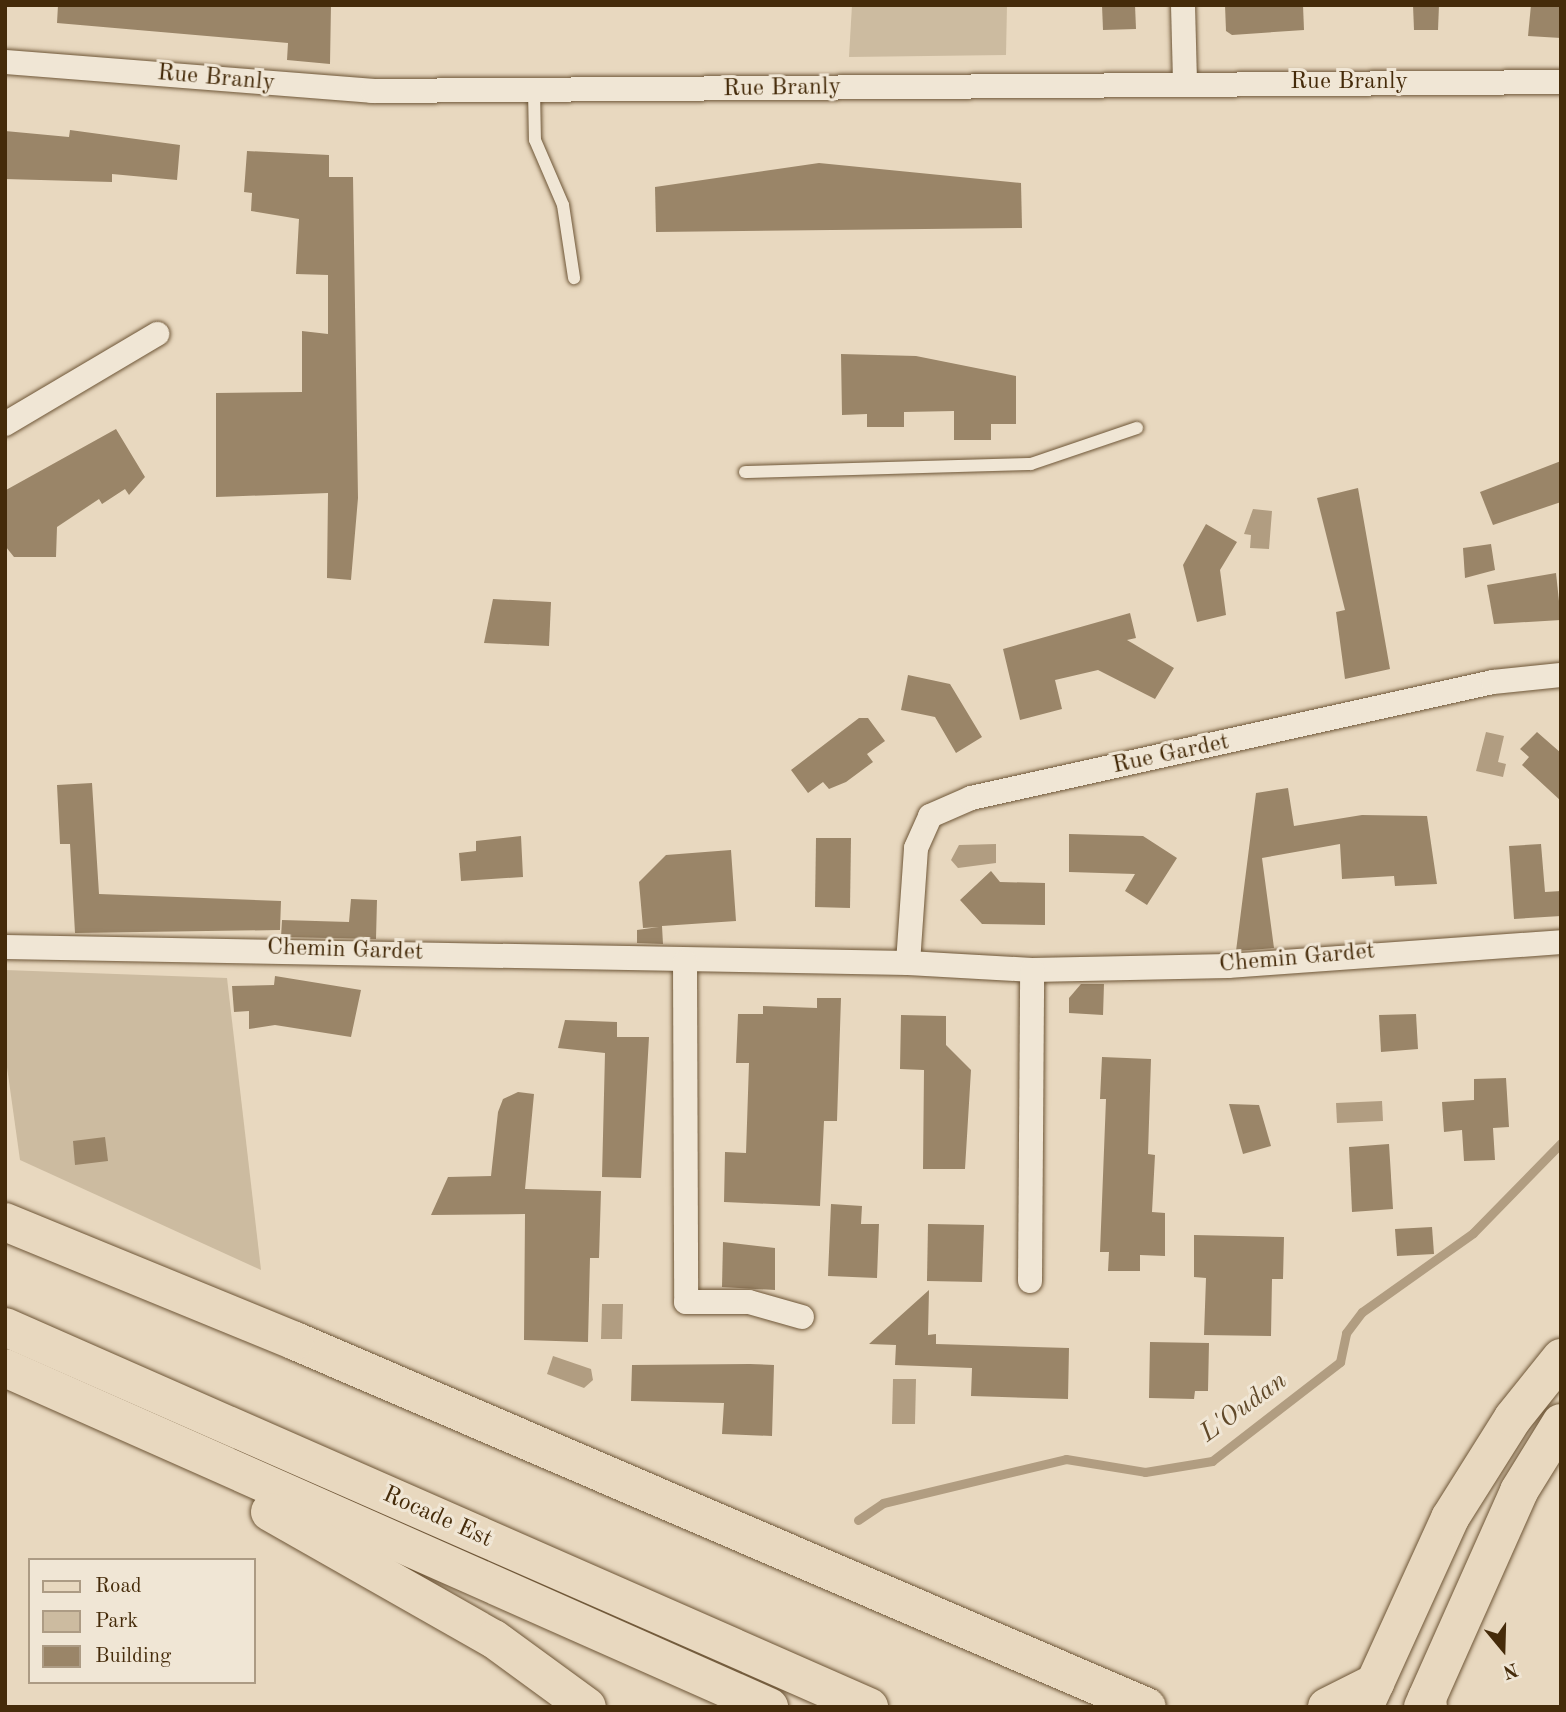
<!DOCTYPE html>
<html>
<head>
<meta charset="utf-8">
<style>
  body { margin:0 }
  #map { position:relative; width:1566px; height:1712px; overflow:hidden; background:#e8d8bf; font-family:"Old Standard TT",serif }
  div>[style] { position:absolute }
  .green>* { inset:0; background:#ccbba0 }
  .water>* { inset:0; background:#b19d81 }
  .stream>* { height:9px; margin:-4.5px; padding:0 4.5px; transform-origin:4.5px; border-radius:4.5px; background:#b19d81 }
  .building>* { inset:0; background:#9a8568 }
  .roads { filter:drop-shadow(0 0 2px #6e5637) drop-shadow(0 0 2px #6e5637) }
  .service>* { height:12px; margin:-6px; padding:0 6px; transform-origin:6px; border-radius:6px; background:#f0e6d5 }
  .minor>* { height:24px; margin:-12px; padding:0 12px; transform-origin:12px; border-radius:12px; background:#f0e6d5 }
  .primary>* { height:38px; margin:-19px; padding:0 19px; transform-origin:19px; border-radius:19px; background:#e8d8bf }
  .trunk>* { height:38px; margin:-19px; padding:0 19px; transform-origin:19px; border-radius:19px; background:#e8d8bf }
  span { translate:-50% -50%; white-space:nowrap; text-align:center; line-height:1.15; -webkit-text-stroke:6px #f0e6d5; paint-order:stroke }
  .street-label { font-size:24px; color:#452b0a }
  .water-label { font-size:26px; color:#604828; font-style:italic }
  .frame { position:absolute; inset:0; border:7px solid #452b0a; pointer-events:none }
  .legend { position:absolute; left:28px; top:1558px; width:228px; height:126px; box-sizing:border-box; background:#f0e6d5; border:2px solid #ac9b84; margin:0; padding:9px 12px; list-style:none; font-size:21px; color:#452b0a }
  .legend li { display:flex; align-items:center; gap:14px; height:35px }
  .legend b { width:35px; border:2px solid #ac9b84 }
  .north { position:absolute; left:1468px; top:1614px; width:70px; height:70px; -webkit-text-stroke:5px #f0e6d5; paint-order:stroke; rotate:161deg; font-size:19px; font-weight:700; line-height:28px; text-align:center; color:#452b0a }
  .north::after { content:''; display:block; margin:auto; width:24px; height:32px; background:#452b0a; clip-path:polygon(50% 0,100% 100%,50% 72%,0 100%) }
</style>
</head>
<body>
<div id="map">
  <div class="green">
    <i style="clip-path:polygon(852px 5px,1007px 5px,1006px 55px,849px 57px)"></i>
    <i style="clip-path:polygon(5px 970px,227px 978px,261px 1270px,20px 1160px,5px 1053px)"></i>
  </div>
  <div class="water">
    <i style="clip-path:polygon(1253px 509px,1272px 511px,1269px 549px,1250px 548px,1251px 535px,1244px 534px)"></i>
    <i style="clip-path:polygon(1486px 732px,1504px 736px,1498px 762px,1506px 764px,1503px 777px,1476px 771px)"></i>
    <i style="clip-path:polygon(996px 844px,996px 863px,958px 868px,951px 860px,959px 845px)"></i>
    <i style="clip-path:polygon(1382px 1101px,1383px 1121px,1337px 1123px,1336px 1103px)"></i>
    <i style="clip-path:polygon(602px 1304px,623px 1304px,622px 1339px,601px 1339px)"></i>
    <i style="clip-path:polygon(553px 1356px,591px 1369px,593px 1380px,584px 1388px,547px 1374px)"></i>
    <i style="clip-path:polygon(893px 1379px,916px 1379px,915px 1424px,892px 1424px)"></i>
  </div>
  <div class="stream">
    <i style="left:858px;top:1520px;width:30px;rotate:-34deg"></i>
    <i style="left:883px;top:1503px;width:188px;rotate:-13.5deg"></i>
    <i style="left:1066px;top:1459px;width:80px;rotate:9.3deg"></i>
    <i style="left:1145px;top:1472px;width:68px;rotate:-9.3deg"></i>
    <i style="left:1212px;top:1461px;width:162px;rotate:-37.7deg"></i>
    <i style="left:1340px;top:1362px;width:30px;rotate:-78deg"></i>
    <i style="left:1346px;top:1333px;width:26px;rotate:-53deg"></i>
    <i style="left:1362px;top:1312px;width:136px;rotate:-35.4deg"></i>
    <i style="left:1473px;top:1233px;width:126px;rotate:-45.6deg"></i>
  </div>
  <div class="building">
    <i style="clip-path:polygon(58px 5px,331px 5px,330px 64px,287px 60px,288px 43px,57px 23px)"></i>
    <i style="clip-path:polygon(1102px 5px,1135px 5px,1136px 29px,1103px 30px)"></i>
    <i style="clip-path:polygon(1225px 5px,1303px 5px,1304px 30px,1232px 35px,1226px 31px)"></i>
    <i style="clip-path:polygon(1413px 5px,1439px 5px,1438px 30px,1414px 30px)"></i>
    <i style="clip-path:polygon(1531px 5px,1561px 5px,1561px 38px,1528px 36px)"></i>
    <i style="clip-path:polygon(70px 130px,180px 145px,177px 180px,112px 174px,112px 182px,5px 179px,5px 131px,69px 137px)"></i>
    <i style="clip-path:polygon(247px 151px,329px 155px,329px 177px,353px 177px,358px 498px,351px 580px,327px 578px,328px 493px,216px 497px,216px 393px,302px 392px,302px 331px,328px 334px,328px 275px,296px 274px,299px 219px,251px 211px,252px 193px,244px 192px)"></i>
    <i style="clip-path:polygon(819px 163px,1021px 183px,1022px 228px,656px 232px,655px 187px)"></i>
    <i style="clip-path:polygon(841px 354px,916px 356px,1016px 376px,1016px 424px,991px 424px,991px 440px,954px 440px,954px 411px,904px 412px,904px 427px,867px 427px,867px 414px,842px 415px)"></i>
    <i style="clip-path:polygon(116px 429px,145px 477px,129px 495px,125px 489px,102px 504px,99px 499px,57px 527px,56px 557px,14px 557px,6px 547px,6px 490px)"></i>
    <i style="clip-path:polygon(1561px 461px,1561px 502px,1493px 525px,1480px 492px)"></i>
    <i style="clip-path:polygon(1358px 488px,1390px 669px,1345px 679px,1336px 612px,1345px 610px,1317px 498px)"></i>
    <i style="clip-path:polygon(1206px 524px,1237px 542px,1220px 570px,1226px 615px,1197px 622px,1183px 565px)"></i>
    <i style="clip-path:polygon(1491px 544px,1495px 570px,1465px 578px,1463px 548px)"></i>
    <i style="clip-path:polygon(1556px 573px,1561px 620px,1494px 624px,1487px 585px)"></i>
    <i style="clip-path:polygon(493px 599px,551px 602px,549px 646px,484px 643px)"></i>
    <i style="clip-path:polygon(1130px 613px,1136px 638px,1127px 640px,1174px 668px,1155px 699px,1098px 670px,1055px 680px,1062px 709px,1020px 720px,1003px 649px)"></i>
    <i style="clip-path:polygon(908px 675px,950px 684px,982px 737px,956px 753px,935px 717px,901px 710px)"></i>
    <i style="clip-path:polygon(859px 718px,868px 718px,885px 741px,867px 754px,873px 762px,846px 782px,829px 789px,823px 782px,808px 793px,791px 770px)"></i>
    <i style="clip-path:polygon(1537px 732px,1561px 753px,1561px 801px,1522px 765px,1529px 757px,1520px 749px)"></i>
    <i style="clip-path:polygon(92px 783px,99px 894px,281px 901px,280px 930px,75px 933px,70px 844px,60px 844px,57px 785px)"></i>
    <i style="clip-path:polygon(1288px 788px,1294px 826px,1362px 815px,1427px 816px,1437px 884px,1395px 886px,1394px 876px,1342px 879px,1340px 844px,1262px 858px,1274px 948px,1236px 951px,1256px 793px)"></i>
    <i style="clip-path:polygon(1069px 834px,1143px 836px,1177px 858px,1147px 905px,1125px 891px,1135px 874px,1069px 872px)"></i>
    <i style="clip-path:polygon(521px 836px,523px 877px,461px 881px,459px 853px,476px 851px,476px 841px)"></i>
    <i style="clip-path:polygon(816px 838px,851px 838px,850px 908px,815px 907px)"></i>
    <i style="clip-path:polygon(1541px 844px,1545px 892px,1561px 891px,1561px 916px,1514px 919px,1509px 846px)"></i>
    <i style="clip-path:polygon(731px 850px,736px 921px,662px 926px,663px 944px,637px 943px,637px 930px,659px 927px,643px 928px,639px 882px,666px 855px)"></i>
    <i style="clip-path:polygon(991px 871px,1000px 882px,1045px 883px,1045px 925px,982px 924px,960px 900px)"></i>
    <i style="clip-path:polygon(351px 899px,377px 900px,376px 939px,281px 937px,282px 920px,349px 922px)"></i>
    <i style="clip-path:polygon(275px 976px,361px 990px,351px 1037px,275px 1025px,249px 1029px,249px 1011px,234px 1012px,232px 986px,274px 985px)"></i>
    <i style="clip-path:polygon(1081px 984px,1104px 984px,1103px 1015px,1069px 1013px,1069px 998px)"></i>
    <i style="clip-path:polygon(817px 998px,841px 998px,837px 1121px,824px 1121px,820px 1206px,724px 1202px,725px 1152px,746px 1153px,749px 1063px,736px 1063px,738px 1014px,763px 1014px,763px 1006px,817px 1008px)"></i>
    <i style="clip-path:polygon(1416px 1014px,1418px 1049px,1381px 1052px,1379px 1015px)"></i>
    <i style="clip-path:polygon(901px 1015px,946px 1016px,946px 1045px,971px 1070px,965px 1169px,923px 1169px,924px 1070px,900px 1069px)"></i>
    <i style="clip-path:polygon(565px 1020px,617px 1022px,617px 1037px,649px 1037px,641px 1178px,602px 1177px,605px 1053px,558px 1048px)"></i>
    <i style="clip-path:polygon(1102px 1057px,1151px 1059px,1148px 1154px,1155px 1155px,1152px 1212px,1165px 1213px,1165px 1256px,1140px 1255px,1140px 1271px,1108px 1271px,1109px 1252px,1100px 1252px,1106px 1099px,1100px 1099px)"></i>
    <i style="clip-path:polygon(1506px 1078px,1509px 1127px,1493px 1128px,1495px 1160px,1464px 1161px,1462px 1130px,1444px 1132px,1442px 1102px,1474px 1100px,1474px 1079px)"></i>
    <i style="clip-path:polygon(518px 1092px,534px 1094px,525px 1189px,601px 1191px,599px 1258px,590px 1258px,588px 1342px,524px 1340px,525px 1214px,431px 1215px,448px 1177px,491px 1176px,498px 1112px,503px 1099px)"></i>
    <i style="clip-path:polygon(1229px 1104px,1259px 1105px,1271px 1146px,1243px 1154px)"></i>
    <i style="clip-path:polygon(105px 1137px,108px 1161px,75px 1165px,73px 1141px)"></i>
    <i style="clip-path:polygon(1389px 1144px,1393px 1209px,1352px 1212px,1349px 1147px)"></i>
    <i style="clip-path:polygon(831px 1204px,862px 1206px,861px 1224px,879px 1224px,877px 1278px,828px 1276px)"></i>
    <i style="clip-path:polygon(928px 1224px,984px 1225px,982px 1282px,927px 1281px)"></i>
    <i style="clip-path:polygon(1432px 1227px,1434px 1254px,1397px 1256px,1395px 1229px)"></i>
    <i style="clip-path:polygon(1194px 1235px,1284px 1237px,1283px 1279px,1272px 1279px,1271px 1336px,1204px 1335px,1206px 1278px,1194px 1277px)"></i>
    <i style="clip-path:polygon(723px 1242px,775px 1248px,775px 1290px,722px 1287px)"></i>
    <i style="clip-path:polygon(929px 1290px,928px 1335px,936px 1334px,936px 1344px,1069px 1348px,1068px 1399px,971px 1396px,972px 1368px,895px 1365px,896px 1345px,869px 1344px)"></i>
    <i style="clip-path:polygon(1150px 1342px,1209px 1343px,1208px 1391px,1195px 1391px,1194px 1399px,1149px 1398px)"></i>
    <i style="clip-path:polygon(750px 1364px,774px 1365px,772px 1436px,722px 1434px,724px 1403px,631px 1401px,632px 1365px)"></i>
  </div>
  <div class="roads">
    <div class="service">
      <i style="left:534px;top:90px;width:50px;rotate:88.9deg"></i>
      <i style="left:535px;top:140px;width:71px;rotate:66.7deg"></i>
      <i style="left:563px;top:205px;width:74px;rotate:81.4deg"></i>
      <i style="left:745px;top:472px;width:286px;rotate:-1.6deg"></i>
      <i style="left:1031px;top:464px;width:112px;rotate:-18.8deg"></i>
    </div>
    <div class="minor">
      <i style="left:1183px;top:5px;width:79px;rotate:88.5deg"></i>
      <i style="left:5px;top:62px;width:368px;rotate:4.5deg"></i>
      <i style="left:372px;top:91px;width:1189px;rotate:-0.43deg"></i>
      <i style="left:5px;top:424px;width:177px;rotate:-30.6deg"></i>
      <i style="left:5px;top:947px;width:903px;rotate:1.02deg"></i>
      <i style="left:908px;top:963px;width:124px;rotate:3.2deg"></i>
      <i style="left:1032px;top:970px;width:196px;rotate:-1.2deg"></i>
      <i style="left:1228px;top:966px;width:334px;rotate:-4.1deg"></i>
      <i style="left:685px;top:962px;width:340px;rotate:89.8deg"></i>
      <i style="left:686px;top:1302px;width:63px"></i>
      <i style="left:749px;top:1302px;width:55px;rotate:15.8deg"></i>
      <i style="left:908px;top:963px;width:115px;rotate:-86deg"></i>
      <i style="left:916px;top:848px;width:35px;rotate:-66deg"></i>
      <i style="left:930px;top:816px;width:45px;rotate:-23.7deg"></i>
      <i style="left:971px;top:798px;width:535px;rotate:-12.53deg"></i>
      <i style="left:1493px;top:682px;width:68px;rotate:-5.9deg"></i>
      <i style="left:1030px;top:1281px;width:311px;rotate:-89.6deg"></i>
    </div>
    <div class="primary">
      <i style="left:295px;top:1341px;width:927px;rotate:23.25deg"></i>
      <i style="left:1327px;top:1707px;width:54px;rotate:-26.6deg"></i>
      <i style="left:1364px;top:1707px;width:208px;rotate:-65.5deg"></i>
      <i style="left:1450px;top:1518px;width:118px;rotate:-57.8deg"></i>
      <i style="left:1513px;top:1418px;width:77px;rotate:-51.3deg"></i>
      <i style="left:1423px;top:1707px;width:236px;rotate:-66deg"></i>
      <i style="left:1519px;top:1491px;width:80px;rotate:-58.3deg"></i>
    </div>
    <div class="trunk">
      <i style="left:5px;top:1222px;width:313px;rotate:22.3deg"></i>
      <i style="left:5px;top:1327px;width:944px;rotate:23.74deg"></i>
      <i style="left:5px;top:1368px;width:836px;rotate:23.93deg"></i>
      <i style="left:270px;top:1512px;width:257px;rotate:29.6deg"></i>
      <i style="left:494px;top:1639px;width:115px;rotate:36.2deg"></i>
      <i style="left:1427px;top:1698px;width:9px;rotate:84deg"></i>
    </div>
  </div>
  <div class="street-label">
    <span style="left:216px;top:79px;rotate:5deg">Rue Branly</span>
    <span style="left:1349px;top:83px">Rue Branly</span>
    <span style="left:782px;top:89px;rotate:-1deg">Rue Branly</span>
    <span style="left:1171px;top:755px;rotate:-12deg">Rue Gardet</span>
    <span style="left:345px;top:951px;rotate:2deg">Chemin Gardet</span>
    <span style="left:1297px;top:959px;rotate:-5deg">Chemin Gardet</span>
    <span style="left:437px;top:1518px;rotate:24deg">Rocade Est</span>
  </div>
  <div class="water-label">
    <span style="left:1244px;top:1408px;rotate:-36deg">L'Oudan</span>
  </div>
  <div class="frame"></div>
  <ul class="legend">
  <li><b style="height:9px;background:#e8d8bf"></b>Road</li>
  <li><b style="height:19px;background:#ccbba0"></b>Park</li>
  <li><b style="height:19px;background:#9a8568"></b>Building</li>
  </ul>
  <div class="north">N</div>
</div>
</body>
</html>
